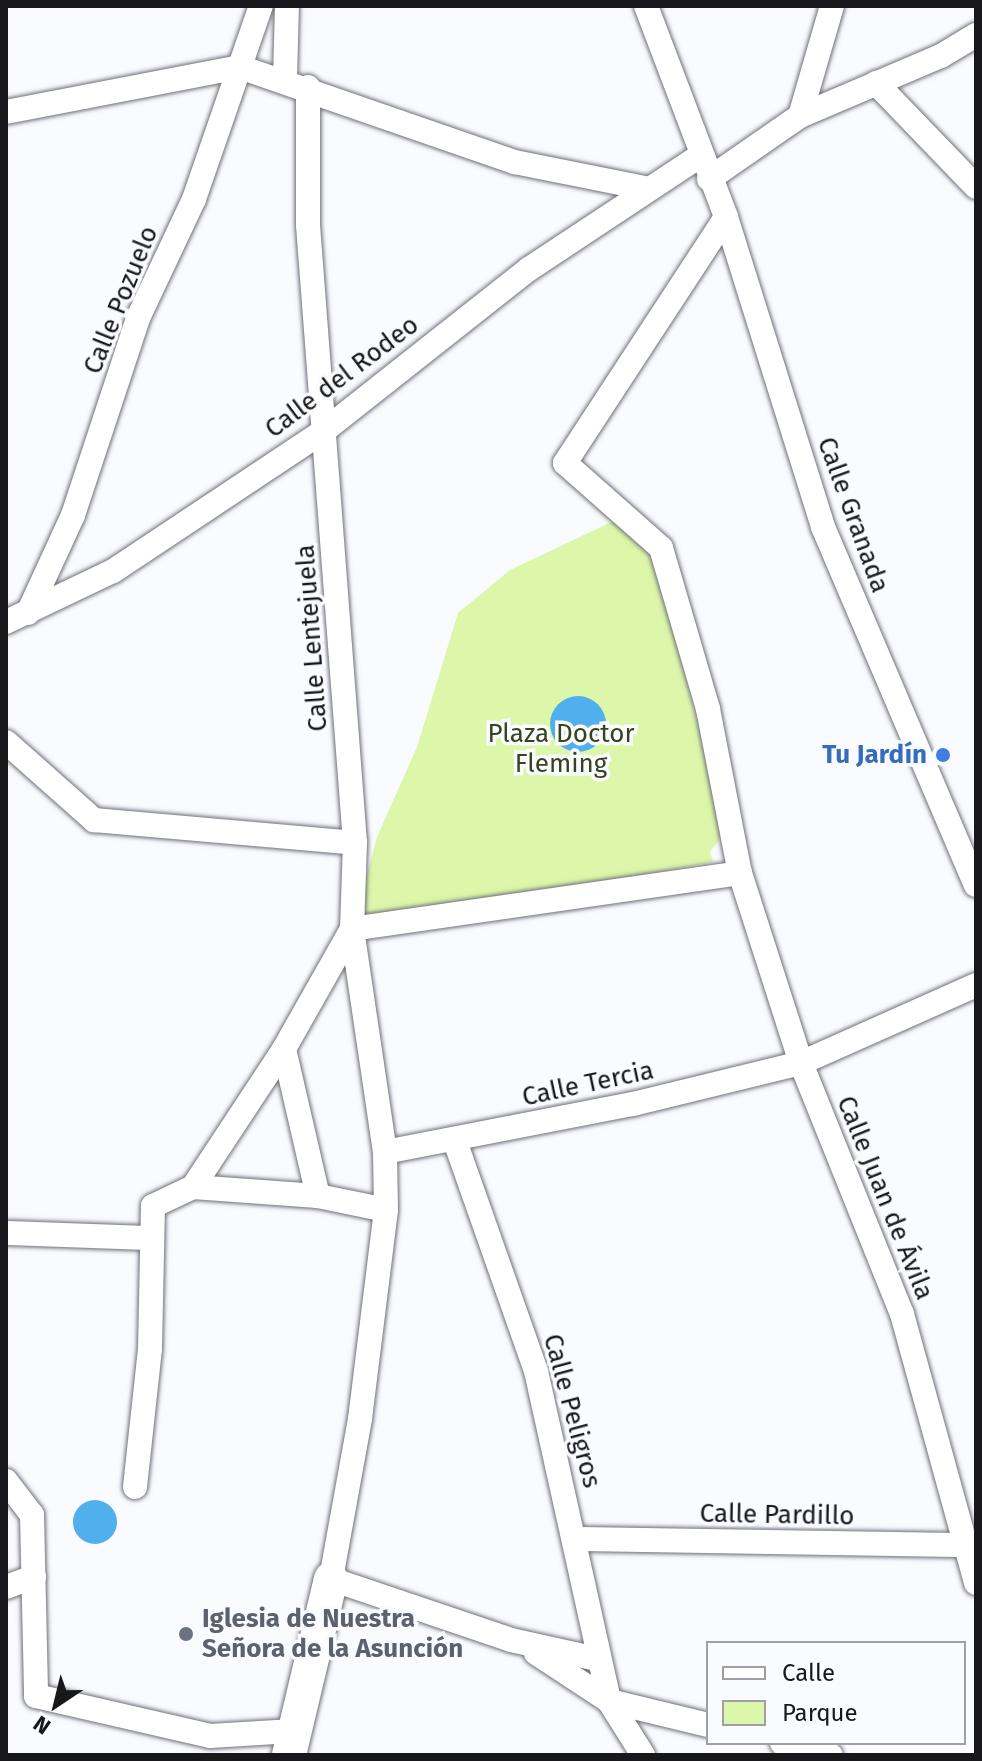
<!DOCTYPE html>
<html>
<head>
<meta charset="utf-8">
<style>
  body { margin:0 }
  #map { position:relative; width:982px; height:1761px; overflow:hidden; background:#fafbff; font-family:"Fira Sans",sans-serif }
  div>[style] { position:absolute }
  .green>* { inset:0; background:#dcf7a9 }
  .water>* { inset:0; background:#51afee }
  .round { border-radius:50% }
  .roads { filter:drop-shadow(0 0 2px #6f7079) drop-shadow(0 0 2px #6f7079) }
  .street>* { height:24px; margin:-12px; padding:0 12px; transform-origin:12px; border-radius:12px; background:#fff }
  .secondary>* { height:34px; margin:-17px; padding:0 17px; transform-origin:17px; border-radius:17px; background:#fff }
  .dots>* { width:22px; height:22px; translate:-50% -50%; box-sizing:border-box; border:4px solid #fafbff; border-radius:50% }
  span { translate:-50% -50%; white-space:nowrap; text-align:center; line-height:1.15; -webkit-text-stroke:7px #fafbff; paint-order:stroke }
  .street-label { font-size:26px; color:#18181c }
  .park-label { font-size:26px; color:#37431c }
  .shop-label { font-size:26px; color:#366cbe; font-weight:700 }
  .right { translate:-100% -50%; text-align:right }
  .worship-label { font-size:26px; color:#5b616d; font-weight:700 }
  .left { translate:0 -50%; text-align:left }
  .frame { position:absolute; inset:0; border:8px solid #18181c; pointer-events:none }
  .legend { position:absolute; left:706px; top:1641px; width:260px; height:104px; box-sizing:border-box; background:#fafbff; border:2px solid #a0a0a4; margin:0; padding:10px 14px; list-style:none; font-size:24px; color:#18181c }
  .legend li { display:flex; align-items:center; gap:16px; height:40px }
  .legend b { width:40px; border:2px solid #a0a0a4 }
  .north { position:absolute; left:16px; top:1665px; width:80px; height:80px; -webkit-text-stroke:6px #fafbff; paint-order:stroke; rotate:215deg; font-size:22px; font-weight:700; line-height:32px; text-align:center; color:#18181c }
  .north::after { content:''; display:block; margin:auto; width:28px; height:36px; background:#18181c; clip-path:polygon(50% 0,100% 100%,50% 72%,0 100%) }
</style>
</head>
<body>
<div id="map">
  <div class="green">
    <i style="clip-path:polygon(624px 516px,655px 557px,723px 823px,719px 841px,710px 851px,713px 862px,352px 929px,377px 837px,417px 747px,458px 613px,510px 570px)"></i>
  </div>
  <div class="water">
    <i class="round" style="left:550px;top:696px;width:56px;height:56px"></i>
    <i class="round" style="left:73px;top:1500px;width:44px;height:44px"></i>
  </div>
  <div class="roads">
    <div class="street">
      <i style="left:646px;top:6px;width:226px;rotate:69.2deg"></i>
      <i style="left:726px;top:217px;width:325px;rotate:72.6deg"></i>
      <i style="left:823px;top:527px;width:389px;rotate:66.9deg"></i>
      <i style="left:285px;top:80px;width:74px;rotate:-88.5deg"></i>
      <i style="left:876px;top:83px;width:144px;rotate:46.1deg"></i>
      <i style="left:308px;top:87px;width:138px;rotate:90deg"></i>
      <i style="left:308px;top:225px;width:620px;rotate:85.65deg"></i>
      <i style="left:355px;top:843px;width:86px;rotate:92deg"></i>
      <i style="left:352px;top:929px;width:225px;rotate:81.6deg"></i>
      <i style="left:385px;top:1152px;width:58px;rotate:89deg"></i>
      <i style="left:386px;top:1210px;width:211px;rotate:97.1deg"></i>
      <i style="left:360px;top:1419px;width:163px;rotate:100.3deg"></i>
      <i style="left:331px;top:1579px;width:190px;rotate:18.7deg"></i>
      <i style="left:511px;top:1640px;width:88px;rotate:12.5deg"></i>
      <i style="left:6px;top:112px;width:238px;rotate:-10.9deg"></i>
      <i style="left:240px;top:67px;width:291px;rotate:19.1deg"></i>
      <i style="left:515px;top:162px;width:133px;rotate:11.3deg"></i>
      <i style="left:800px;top:116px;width:115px;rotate:-73.8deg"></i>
      <i style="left:709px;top:179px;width:111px;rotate:-34.7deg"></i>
      <i style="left:800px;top:116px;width:153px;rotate:-23.1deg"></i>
      <i style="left:941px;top:56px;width:41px;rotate:-31deg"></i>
      <i style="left:726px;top:217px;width:294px;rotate:123.2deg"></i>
      <i style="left:565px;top:463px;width:128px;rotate:41.5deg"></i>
      <i style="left:661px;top:548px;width:168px;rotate:73.7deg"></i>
      <i style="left:708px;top:709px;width:167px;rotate:79deg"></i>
      <i style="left:740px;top:873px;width:200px;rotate:72.2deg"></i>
      <i style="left:801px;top:1063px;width:271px;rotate:68.1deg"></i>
      <i style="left:902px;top:1314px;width:279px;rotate:74.6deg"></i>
      <i style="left:28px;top:613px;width:108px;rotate:-65.3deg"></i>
      <i style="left:73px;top:515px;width:210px;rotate:-71.7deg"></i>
      <i style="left:139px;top:316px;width:129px;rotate:-64.8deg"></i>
      <i style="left:194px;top:199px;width:204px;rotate:-70.9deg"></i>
      <i style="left:6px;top:622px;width:119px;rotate:-25.5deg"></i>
      <i style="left:113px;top:571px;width:255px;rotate:-33.6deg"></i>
      <i style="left:325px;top:430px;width:260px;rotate:-38.3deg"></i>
      <i style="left:529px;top:269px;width:205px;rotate:-33.5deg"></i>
      <i style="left:6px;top:742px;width:118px;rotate:41.6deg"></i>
      <i style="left:94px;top:820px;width:262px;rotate:5deg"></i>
      <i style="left:284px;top:1049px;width:151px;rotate:77deg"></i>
      <i style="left:455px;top:1141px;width:244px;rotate:70.6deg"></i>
      <i style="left:536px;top:1371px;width:338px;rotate:77.5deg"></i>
      <i style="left:609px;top:1701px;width:64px;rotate:57.8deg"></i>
      <i style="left:385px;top:1152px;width:253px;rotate:-11deg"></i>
      <i style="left:633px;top:1104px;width:173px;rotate:-13.7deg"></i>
      <i style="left:801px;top:1063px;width:192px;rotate:-24deg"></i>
      <i style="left:193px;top:1187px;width:165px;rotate:-56.6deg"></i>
      <i style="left:284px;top:1049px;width:138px;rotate:-60.5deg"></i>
      <i style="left:352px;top:929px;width:392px;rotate:-8.2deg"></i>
      <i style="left:6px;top:1233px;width:144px;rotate:2deg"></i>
      <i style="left:6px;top:1481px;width:43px;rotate:52.6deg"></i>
      <i style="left:32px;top:1515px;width:181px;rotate:88.7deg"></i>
      <i style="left:36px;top:1696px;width:179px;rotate:12.9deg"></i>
      <i style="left:210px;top:1736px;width:83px;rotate:-3.4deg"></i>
      <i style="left:135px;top:1487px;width:139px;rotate:-83.8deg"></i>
      <i style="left:150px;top:1349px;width:143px;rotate:-88.8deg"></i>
      <i style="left:153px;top:1206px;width:44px;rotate:-25.4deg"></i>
      <i style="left:193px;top:1187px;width:125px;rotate:4.1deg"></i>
      <i style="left:318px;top:1196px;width:69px;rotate:11.6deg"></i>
      <i style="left:577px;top:1539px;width:399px;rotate:0.9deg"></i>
      <i style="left:6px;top:1587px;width:30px;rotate:-20deg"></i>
      <i style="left:536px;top:1653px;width:87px;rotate:33.3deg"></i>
      <i style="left:609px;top:1701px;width:102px;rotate:13.6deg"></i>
      <i style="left:782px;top:1743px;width:50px;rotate:13.8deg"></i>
    </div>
    <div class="secondary">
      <i style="left:289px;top:1755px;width:181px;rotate:-76.6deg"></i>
    </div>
  </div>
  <div class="dots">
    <i style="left:943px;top:755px;background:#3f7fe0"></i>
    <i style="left:186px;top:1634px;background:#6b7280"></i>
  </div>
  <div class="street-label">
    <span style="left:121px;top:300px;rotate:-68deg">Calle Pozuelo</span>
    <span style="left:342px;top:377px;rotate:-37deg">Calle del Rodeo</span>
    <span style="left:853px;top:515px;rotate:70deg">Calle Granada</span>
    <span style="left:312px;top:638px;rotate:-94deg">Calle Lentejuela</span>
    <span style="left:588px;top:1084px;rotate:-12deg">Calle Tercia</span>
    <span style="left:885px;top:1198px;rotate:68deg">Calle Juan de Ávila</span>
    <span style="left:572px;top:1411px;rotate:75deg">Calle Peligros</span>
    <span style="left:777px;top:1515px;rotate:1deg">Calle Pardillo</span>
  </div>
  <div class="park-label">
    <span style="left:561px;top:749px">Plaza Doctor<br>Fleming</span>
  </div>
  <div class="shop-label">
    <span class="right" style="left:927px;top:755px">Tu Jardín</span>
  </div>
  <div class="worship-label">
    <span class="left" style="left:202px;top:1634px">Iglesia de Nuestra<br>Señora de la Asunción</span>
  </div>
  <div class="frame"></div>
  <ul class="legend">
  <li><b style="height:10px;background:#fff"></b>Calle</li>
  <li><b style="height:22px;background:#dcf7a9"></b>Parque</li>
  </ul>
  <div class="north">N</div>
</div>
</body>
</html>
